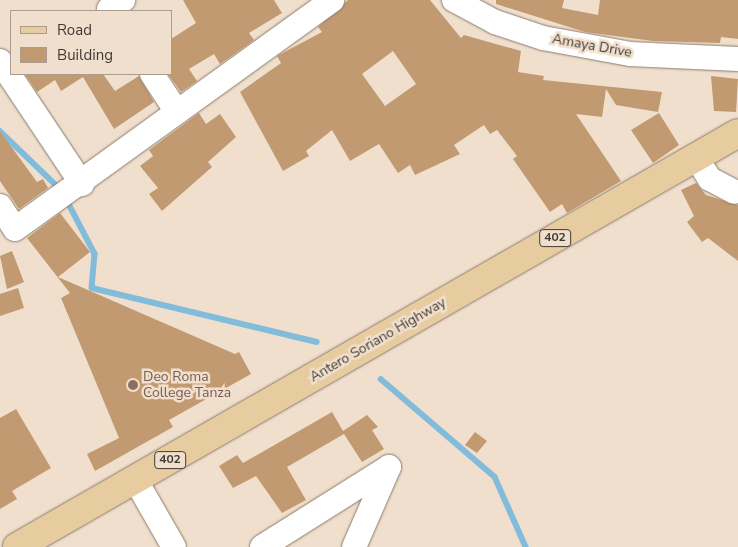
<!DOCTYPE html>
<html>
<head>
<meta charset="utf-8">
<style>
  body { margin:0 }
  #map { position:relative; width:738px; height:547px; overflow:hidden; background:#f0dfcd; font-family:"Nunito Sans",sans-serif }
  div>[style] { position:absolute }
  .stream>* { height:5.5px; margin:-2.75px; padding:0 2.75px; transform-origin:2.75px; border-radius:2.75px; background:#82bcda }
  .building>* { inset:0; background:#c29a71 }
  .roads { filter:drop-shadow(0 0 1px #8b7b6b) drop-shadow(0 0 1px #8b7b6b) }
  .minor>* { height:24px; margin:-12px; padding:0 12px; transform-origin:12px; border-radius:12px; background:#fff }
  .major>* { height:28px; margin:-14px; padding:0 14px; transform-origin:14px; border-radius:14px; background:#e7cca0 }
  .dots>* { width:14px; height:14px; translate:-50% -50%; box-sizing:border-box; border:2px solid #f0dfcd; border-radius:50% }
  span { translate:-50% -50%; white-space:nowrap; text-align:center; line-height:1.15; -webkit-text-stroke:5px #f0dfcd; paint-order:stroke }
  .shield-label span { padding:1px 4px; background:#f0dfcd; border:1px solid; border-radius:4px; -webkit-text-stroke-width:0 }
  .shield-label { font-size:12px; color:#413a33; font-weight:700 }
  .street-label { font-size:14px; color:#413a33 }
  .education-label { font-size:14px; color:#785e54 }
  .left { translate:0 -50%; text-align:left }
  .legend { position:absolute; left:10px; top:10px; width:162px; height:65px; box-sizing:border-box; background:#f0dfcd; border:1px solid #aa9d8f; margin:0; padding:6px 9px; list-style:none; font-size:15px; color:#413a33 }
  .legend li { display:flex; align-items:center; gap:10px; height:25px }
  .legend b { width:25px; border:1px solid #aa9d8f }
</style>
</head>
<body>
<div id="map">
  <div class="stream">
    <i style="left:0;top:131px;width:78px;rotate:44deg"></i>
    <i style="left:70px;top:206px;width:54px;rotate:62.5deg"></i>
    <i style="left:95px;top:254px;width:34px;rotate:95deg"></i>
    <i style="left:92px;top:288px;width:231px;rotate:13.5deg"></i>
    <i style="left:381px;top:379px;width:150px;rotate:40.7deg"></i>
    <i style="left:495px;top:477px;width:77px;rotate:66.1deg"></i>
  </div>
  <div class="building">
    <i style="clip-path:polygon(183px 0,274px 0,282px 13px,249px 33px,254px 40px,220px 64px,214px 54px,189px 69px,197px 81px,181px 92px,168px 74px,171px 39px,196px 23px)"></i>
    <i style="clip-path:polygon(evenodd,348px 0,430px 0,461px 38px,464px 35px,521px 51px,518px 72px,544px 76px,543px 80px,662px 92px,658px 112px,616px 105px,606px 89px,602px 117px,576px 114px,621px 181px,567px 213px,562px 204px,550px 212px,513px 159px,517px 156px,497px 130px,490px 134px,484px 125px,454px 145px,460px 154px,415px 175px,410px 165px,398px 173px,379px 144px,350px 161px,332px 130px,306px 151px,309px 156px,283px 171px,240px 92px,281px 63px,277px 56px,322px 32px,318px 27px,348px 0,393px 51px,416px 84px,385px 106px,362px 74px,393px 51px)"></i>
    <i style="clip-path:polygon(496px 0,564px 0,562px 8px,598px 15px,600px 0,738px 0,738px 39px,721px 37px,720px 43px,653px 41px,585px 32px,496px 4px)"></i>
    <i style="clip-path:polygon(25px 74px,103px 74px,115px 91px,139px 76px,154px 102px,114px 129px,83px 77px,61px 91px,55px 80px,37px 92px)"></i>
    <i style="clip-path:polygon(711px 76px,738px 79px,736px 112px,714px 111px)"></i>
    <i style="clip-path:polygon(199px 113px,206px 124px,220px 114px,236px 137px,208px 162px,212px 167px,162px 211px,149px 194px,158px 188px,140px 166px,153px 156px,149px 150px)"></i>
    <i style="clip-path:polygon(659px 113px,679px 145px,653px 163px,631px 130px)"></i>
    <i style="clip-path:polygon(0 131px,37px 182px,43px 179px,48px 188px,19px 209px,0 181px)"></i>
    <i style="clip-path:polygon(696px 183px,706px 195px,738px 205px,738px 261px,708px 238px,702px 242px,687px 222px,694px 216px,681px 190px)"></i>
    <i style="clip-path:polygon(60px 213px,90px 252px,58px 277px,235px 354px,239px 352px,251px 374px,169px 420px,173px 427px,95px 471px,87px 454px,119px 438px,61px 298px,70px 293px,27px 238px)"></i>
    <i style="clip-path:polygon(12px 251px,24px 282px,7px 289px,0 256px)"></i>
    <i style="clip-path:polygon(18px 288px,24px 308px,0 316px,0 294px)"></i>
    <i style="clip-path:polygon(16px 409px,51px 468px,12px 491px,17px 499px,0 509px,0 418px)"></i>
    <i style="clip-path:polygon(332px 412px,343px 431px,367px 415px,378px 427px,372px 430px,384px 449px,362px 462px,344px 434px,287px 467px,306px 500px,282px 513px,256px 476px,233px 488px,219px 466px,237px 455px,243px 463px)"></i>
    <i style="clip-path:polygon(475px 432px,487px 441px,477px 453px,465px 445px)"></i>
  </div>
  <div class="roads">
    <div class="minor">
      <i style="left:454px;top:0;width:47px;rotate:28.2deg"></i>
      <i style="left:495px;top:22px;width:51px;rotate:18.4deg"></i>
      <i style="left:543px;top:38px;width:88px;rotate:10.4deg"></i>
      <i style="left:630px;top:54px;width:108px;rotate:2.7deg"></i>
      <i style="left:109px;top:9px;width:17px;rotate:-33deg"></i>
      <i style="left:0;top:61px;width:148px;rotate:56.3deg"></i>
      <i style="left:152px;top:74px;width:45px;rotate:56.7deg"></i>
      <i style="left:696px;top:157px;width:26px;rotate:58deg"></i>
      <i style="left:710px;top:179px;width:27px;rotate:28deg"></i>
      <i style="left:0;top:206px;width:27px;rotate:57deg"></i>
      <i style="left:15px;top:229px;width:391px;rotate:-35.8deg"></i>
      <i style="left:135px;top:479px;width:78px;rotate:60.2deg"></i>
      <i style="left:262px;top:547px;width:150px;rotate:-32.2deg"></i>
      <i style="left:389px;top:467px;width:87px;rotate:113.6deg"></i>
    </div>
    <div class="major">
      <i style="left:17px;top:547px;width:831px;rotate:-29.86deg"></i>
    </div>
  </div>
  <div class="dots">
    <i style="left:133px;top:385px;background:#8d6e63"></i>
  </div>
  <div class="shield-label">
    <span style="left:555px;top:238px">402</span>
    <span style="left:170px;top:460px">402</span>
  </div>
  <div class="street-label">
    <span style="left:592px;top:46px;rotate:10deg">Amaya Drive</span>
    <span style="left:378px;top:340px;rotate:-30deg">Antero Soriano Highway</span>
  </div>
  <div class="education-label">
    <span class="left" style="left:143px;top:385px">Deo Roma<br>College Tanza</span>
  </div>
  <ul class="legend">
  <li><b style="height:6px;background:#e7cca0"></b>Road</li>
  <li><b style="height:14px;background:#c29a71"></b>Building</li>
  </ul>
</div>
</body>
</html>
